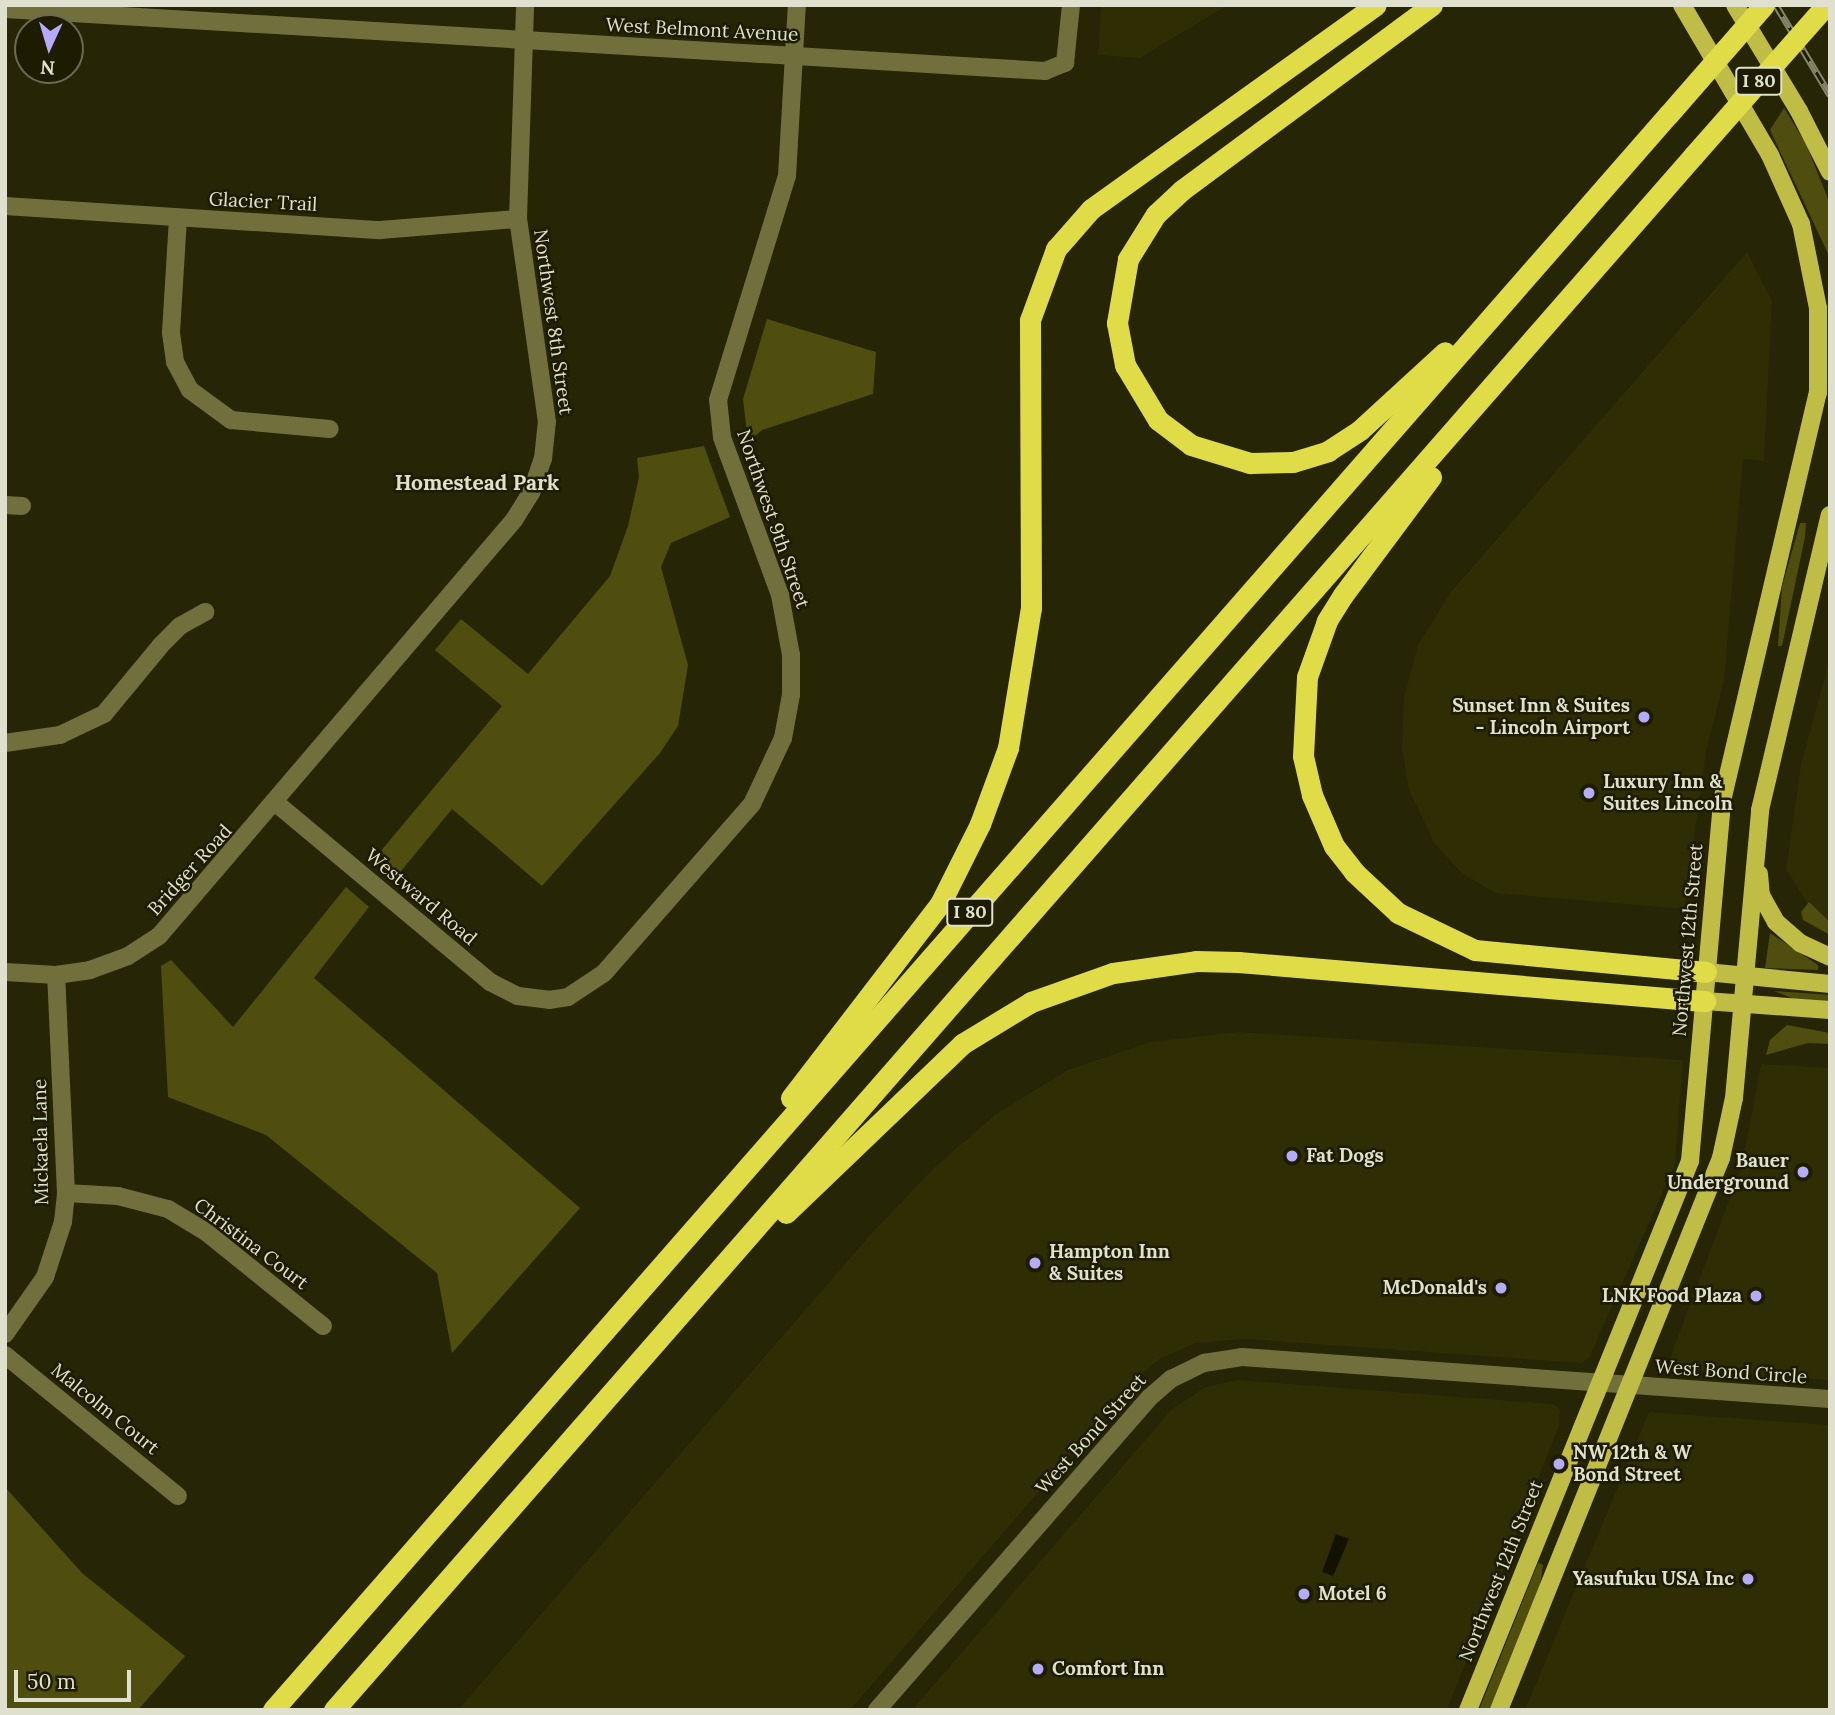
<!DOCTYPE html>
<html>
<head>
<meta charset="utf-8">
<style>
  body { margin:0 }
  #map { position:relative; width:1835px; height:1715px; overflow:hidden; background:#262505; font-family:Lora,serif }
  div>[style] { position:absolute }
  .built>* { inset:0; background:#2f2d03 }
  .green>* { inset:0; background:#4f4e0e }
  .water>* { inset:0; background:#131200 }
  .minor>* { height:18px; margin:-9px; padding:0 9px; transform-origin:9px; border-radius:9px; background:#71703c }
  .major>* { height:18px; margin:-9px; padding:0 9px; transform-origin:9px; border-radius:9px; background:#c0bd46 }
  .highway>* { height:21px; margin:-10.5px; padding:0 10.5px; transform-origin:10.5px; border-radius:10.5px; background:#e0dc47 }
  .rail>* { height:7px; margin-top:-3.5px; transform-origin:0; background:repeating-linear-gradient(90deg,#1d1c00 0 13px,#86866d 0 26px); box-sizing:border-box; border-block:2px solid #86866d }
  .highway-bridge>* { height:21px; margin:-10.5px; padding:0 10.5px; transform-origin:10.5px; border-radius:10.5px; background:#e0dc47 }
  .dots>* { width:19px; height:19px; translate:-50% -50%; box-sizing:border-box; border:4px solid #1d1c00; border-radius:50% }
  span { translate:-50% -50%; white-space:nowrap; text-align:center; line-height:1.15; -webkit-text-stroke:5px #1d1c00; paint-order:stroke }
  .shield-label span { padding:2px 5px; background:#1d1c00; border:2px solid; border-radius:5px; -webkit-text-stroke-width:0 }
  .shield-label { font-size:18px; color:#e0e0ce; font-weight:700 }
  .street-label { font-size:19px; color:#e0e0ce }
  .poi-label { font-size:19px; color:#e0e0ce; font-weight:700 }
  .right { translate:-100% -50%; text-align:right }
  .left { translate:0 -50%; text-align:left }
  .neighbourhood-label { font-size:21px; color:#e0e0ce; font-weight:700 }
  .frame { position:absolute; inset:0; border:7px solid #e0e0ce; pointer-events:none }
  .north { position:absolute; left:14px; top:14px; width:70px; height:70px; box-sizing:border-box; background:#1d1c00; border:2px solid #6b6a52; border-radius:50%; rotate:184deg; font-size:19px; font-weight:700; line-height:28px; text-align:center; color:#e0e0ce }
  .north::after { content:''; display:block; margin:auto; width:24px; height:32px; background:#b4acf9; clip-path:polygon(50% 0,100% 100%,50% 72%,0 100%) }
  .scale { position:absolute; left:14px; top:1670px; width:117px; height:32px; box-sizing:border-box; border:4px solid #e0e0ce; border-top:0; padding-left:9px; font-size:21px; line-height:24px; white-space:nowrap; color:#e0e0ce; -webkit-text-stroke:5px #1d1c00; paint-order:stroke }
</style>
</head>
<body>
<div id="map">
  <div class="built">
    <i style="clip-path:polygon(1101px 5px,1228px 5px,1140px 58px,1098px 55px)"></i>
    <i style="clip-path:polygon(1747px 252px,1772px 301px,1764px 461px,1743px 459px,1724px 681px,1706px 752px,1684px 909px,1495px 893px,1462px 873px,1435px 844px,1409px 790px,1402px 749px,1404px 697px,1418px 645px,1450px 593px)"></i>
    <i style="clip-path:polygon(1830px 659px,1830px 919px,1817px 919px,1786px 869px,1801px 764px)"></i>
    <i style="clip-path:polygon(1238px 1032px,1683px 1060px,1675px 1164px,1589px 1358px,1581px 1363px,1246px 1339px,1196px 1343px,1161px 1358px,1137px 1378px,850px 1710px,458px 1710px,872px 1233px,935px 1167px,996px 1114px,1068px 1070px,1150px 1042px)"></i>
    <i style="clip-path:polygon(1761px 1064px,1830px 1068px,1830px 1380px,1675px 1368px,1670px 1358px,1742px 1166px)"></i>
    <i style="clip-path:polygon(1238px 1380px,1553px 1404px,1560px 1409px,1559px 1426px,1447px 1710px,912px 1710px,1171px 1410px,1205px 1387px)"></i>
    <i style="clip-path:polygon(1649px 1412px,1830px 1425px,1830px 1710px,1525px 1710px)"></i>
  </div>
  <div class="green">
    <i style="clip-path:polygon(1784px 108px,1806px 144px,1830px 204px,1830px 258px,1770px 130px)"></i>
    <i style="clip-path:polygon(767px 319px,876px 352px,873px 394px,762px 430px,748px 442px,743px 399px)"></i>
    <i style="clip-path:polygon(704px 446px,730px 517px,671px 543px,661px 567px,688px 665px,678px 726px,660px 753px,542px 886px,452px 809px,397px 876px,375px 858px,502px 706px,435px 650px,461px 619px,528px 674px,610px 576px,628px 526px,639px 477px,637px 458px)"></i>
    <i style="clip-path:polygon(1800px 523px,1806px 523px,1805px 537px,1782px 646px,1778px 646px,1782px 587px)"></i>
    <i style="clip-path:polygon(346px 887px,369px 907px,314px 978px,580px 1208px,452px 1353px,437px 1273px,266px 1135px,168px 1097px,161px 966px,171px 960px,233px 1027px)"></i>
    <i style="clip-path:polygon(1809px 902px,1830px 922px,1830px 935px,1803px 920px,1801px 912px)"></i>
    <i style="clip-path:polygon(1770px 933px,1818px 965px,1818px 970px,1765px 968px)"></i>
    <i style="clip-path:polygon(1774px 991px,1830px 995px,1830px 1002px,1794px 999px)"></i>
    <i style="clip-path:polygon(1787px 1025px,1830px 1033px,1830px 1044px,1808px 1043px,1766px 1055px,1770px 1040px)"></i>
    <i style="clip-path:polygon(5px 1487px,82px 1573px,185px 1656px,138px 1710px,5px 1710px)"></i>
    <i style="clip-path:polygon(1538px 1563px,1543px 1565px,1539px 1592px,1492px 1710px,1479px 1710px)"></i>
  </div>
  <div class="water">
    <i style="clip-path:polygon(1336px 1534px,1349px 1539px,1333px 1576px,1322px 1572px)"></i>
  </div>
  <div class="minor">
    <i style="left:5px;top:9px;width:1042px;rotate:3.41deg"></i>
    <i style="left:1045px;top:71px;width:22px;rotate:-22deg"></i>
    <i style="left:1065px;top:63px;width:58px;rotate:-84.1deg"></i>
    <i style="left:5px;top:206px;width:376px;rotate:3.7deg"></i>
    <i style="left:380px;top:230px;width:138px;rotate:-4.6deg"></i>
    <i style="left:178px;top:218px;width:115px;rotate:93.5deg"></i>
    <i style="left:171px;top:333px;width:29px;rotate:82deg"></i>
    <i style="left:175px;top:362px;width:32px;rotate:62deg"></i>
    <i style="left:190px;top:390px;width:51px;rotate:36.2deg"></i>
    <i style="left:231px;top:420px;width:99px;rotate:5.2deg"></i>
    <i style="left:5px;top:505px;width:17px;rotate:3deg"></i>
    <i style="left:5px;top:743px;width:56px;rotate:-8.3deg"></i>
    <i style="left:60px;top:735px;width:49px;rotate:-25.5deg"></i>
    <i style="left:104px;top:714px;width:89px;rotate:-50.4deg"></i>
    <i style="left:161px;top:645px;width:27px;rotate:-45deg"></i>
    <i style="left:180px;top:626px;width:29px;rotate:-29deg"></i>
    <i style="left:276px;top:803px;width:279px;rotate:39.9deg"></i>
    <i style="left:490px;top:982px;width:31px;rotate:27deg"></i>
    <i style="left:518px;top:996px;width:31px;rotate:7deg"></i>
    <i style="left:549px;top:1000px;width:19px;rotate:-9deg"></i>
    <i style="left:568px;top:997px;width:43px;rotate:-33.7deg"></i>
    <i style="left:604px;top:973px;width:225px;rotate:-48.8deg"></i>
    <i style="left:752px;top:804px;width:73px;rotate:-64.8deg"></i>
    <i style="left:783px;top:738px;width:44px;rotate:-79.5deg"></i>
    <i style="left:791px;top:695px;width:40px;rotate:-90deg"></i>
    <i style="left:791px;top:655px;width:61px;rotate:-100.4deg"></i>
    <i style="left:780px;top:595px;width:168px;rotate:-110.2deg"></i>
    <i style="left:722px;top:437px;width:37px;rotate:-96deg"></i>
    <i style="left:718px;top:400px;width:234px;rotate:-72.9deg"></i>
    <i style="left:787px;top:176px;width:171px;rotate:-86.7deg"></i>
    <i style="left:5px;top:972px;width:51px;rotate:3.4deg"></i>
    <i style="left:56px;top:975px;width:34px;rotate:-8deg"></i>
    <i style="left:90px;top:970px;width:40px;rotate:-20.2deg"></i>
    <i style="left:128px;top:956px;width:37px;rotate:-33deg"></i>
    <i style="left:159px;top:936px;width:547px;rotate:-49.52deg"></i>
    <i style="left:514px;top:520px;width:32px;rotate:-58deg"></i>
    <i style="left:531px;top:493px;width:36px;rotate:-71deg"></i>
    <i style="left:543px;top:459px;width:37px;rotate:-84deg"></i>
    <i style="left:547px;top:422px;width:205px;rotate:-98.1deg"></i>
    <i style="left:518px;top:219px;width:214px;rotate:-88.1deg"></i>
    <i style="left:66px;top:1193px;width:52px;rotate:3.3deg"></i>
    <i style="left:118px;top:1196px;width:52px;rotate:14.6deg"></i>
    <i style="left:168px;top:1209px;width:44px;rotate:31.2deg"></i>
    <i style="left:206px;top:1232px;width:150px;rotate:38.8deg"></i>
    <i style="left:5px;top:1334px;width:70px;rotate:-54.9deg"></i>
    <i style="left:45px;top:1277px;width:58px;rotate:-71.9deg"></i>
    <i style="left:63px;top:1222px;width:29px;rotate:-84deg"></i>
    <i style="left:66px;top:1193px;width:218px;rotate:-92.6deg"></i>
    <i style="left:5px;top:1355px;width:223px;rotate:39.2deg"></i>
    <i style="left:877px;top:1710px;width:414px;rotate:-48.9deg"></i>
    <i style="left:1149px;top:1398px;width:29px;rotate:-41deg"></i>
    <i style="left:1171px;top:1379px;width:37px;rotate:-26deg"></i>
    <i style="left:1204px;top:1363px;width:38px;rotate:-9deg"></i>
    <i style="left:1242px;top:1357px;width:589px;rotate:4.09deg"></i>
  </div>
  <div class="major">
    <i style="left:1735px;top:5px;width:124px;rotate:58.9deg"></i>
    <i style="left:1799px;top:111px;width:68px;rotate:63.1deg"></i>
    <i style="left:1759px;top:874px;width:21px;rotate:85deg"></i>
    <i style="left:1761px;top:895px;width:31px;rotate:61deg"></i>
    <i style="left:1776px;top:922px;width:32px;rotate:41deg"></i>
    <i style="left:1800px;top:943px;width:33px;rotate:25deg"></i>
    <i style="left:1706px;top:972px;width:125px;rotate:5.5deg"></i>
    <i style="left:1705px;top:1001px;width:125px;rotate:4.1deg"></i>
    <i style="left:1468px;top:1710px;width:592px;rotate:-67.98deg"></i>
    <i style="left:1690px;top:1161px;width:361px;rotate:-84.9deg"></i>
    <i style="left:1722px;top:801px;width:419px;rotate:-76.8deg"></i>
    <i style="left:1818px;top:393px;width:85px;rotate:-90deg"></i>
    <i style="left:1818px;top:308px;width:86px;rotate:-101.4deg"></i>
    <i style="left:1801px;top:224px;width:76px;rotate:-114.2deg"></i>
    <i style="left:1770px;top:155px;width:174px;rotate:-120.4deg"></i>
    <i style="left:1499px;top:1710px;width:595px;rotate:-68.09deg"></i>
    <i style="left:1721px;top:1158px;width:61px;rotate:-77.8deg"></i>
    <i style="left:1734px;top:1098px;width:289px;rotate:-84.8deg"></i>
    <i style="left:1760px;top:810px;width:303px;rotate:-76.7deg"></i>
  </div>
  <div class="highway">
    <i style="left:1432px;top:5px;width:311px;rotate:143.5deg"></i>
    <i style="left:1182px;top:190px;width:35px;rotate:137deg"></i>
    <i style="left:1156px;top:214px;width:53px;rotate:121.9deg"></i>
    <i style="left:1128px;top:259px;width:65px;rotate:99.8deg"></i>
    <i style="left:1117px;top:323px;width:43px;rotate:79.2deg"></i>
    <i style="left:1125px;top:365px;width:64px;rotate:59deg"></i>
    <i style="left:1158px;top:420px;width:41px;rotate:37.1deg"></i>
    <i style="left:1191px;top:445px;width:62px;rotate:17deg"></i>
    <i style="left:1250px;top:463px;width:43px;rotate:-1.3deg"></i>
    <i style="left:1293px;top:462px;width:37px;rotate:-17deg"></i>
    <i style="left:1328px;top:451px;width:38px;rotate:-33deg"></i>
    <i style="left:1360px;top:430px;width:115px;rotate:-42.5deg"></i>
    <i style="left:1431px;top:477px;width:147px;rotate:126.7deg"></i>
    <i style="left:1343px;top:595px;width:31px;rotate:122deg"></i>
    <i style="left:1327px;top:621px;width:59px;rotate:109.7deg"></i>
    <i style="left:1307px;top:677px;width:79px;rotate:92.9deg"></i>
    <i style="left:1303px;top:756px;width:40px;rotate:77deg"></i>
    <i style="left:1312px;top:795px;width:56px;rotate:66.7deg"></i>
    <i style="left:1334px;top:846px;width:33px;rotate:52deg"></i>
    <i style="left:1354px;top:872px;width:60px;rotate:43deg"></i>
    <i style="left:1398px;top:913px;width:85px;rotate:25.7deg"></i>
    <i style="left:1475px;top:950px;width:232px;rotate:5.4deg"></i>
    <i style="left:791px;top:1098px;width:245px;rotate:-52.5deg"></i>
    <i style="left:940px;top:904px;width:89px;rotate:-63.4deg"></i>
    <i style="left:980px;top:824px;width:81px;rotate:-69.8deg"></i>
    <i style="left:1008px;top:748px;width:142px;rotate:-80.7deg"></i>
    <i style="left:1031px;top:608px;width:288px;rotate:-90.2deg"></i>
    <i style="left:1030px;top:320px;width:76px;rotate:-69.9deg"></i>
    <i style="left:1056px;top:249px;width:53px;rotate:-48.8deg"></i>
    <i style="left:1091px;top:209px;width:350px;rotate:-35.6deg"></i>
    <i style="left:786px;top:1213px;width:244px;rotate:-43.8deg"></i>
    <i style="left:962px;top:1044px;width:81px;rotate:-31.3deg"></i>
    <i style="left:1031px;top:1002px;width:87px;rotate:-19.5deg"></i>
    <i style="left:1113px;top:973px;width:84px;rotate:-8.2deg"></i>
    <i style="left:1196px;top:961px;width:42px;rotate:1.4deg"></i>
    <i style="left:1238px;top:962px;width:469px;rotate:4.8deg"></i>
    <i style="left:273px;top:1710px;width:2119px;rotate:-48.83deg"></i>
    <i style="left:334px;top:1710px;width:2064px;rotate:-48.83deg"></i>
  </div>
  <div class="rail">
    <i style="left:1776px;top:5px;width:105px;rotate:59deg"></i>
  </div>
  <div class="highway-bridge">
    <i style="left:1668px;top:115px;width:146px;rotate:-48.9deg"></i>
    <i style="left:1693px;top:156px;width:201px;rotate:-48.6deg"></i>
  </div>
  <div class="dots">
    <i style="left:1644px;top:717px;background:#b4acf9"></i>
    <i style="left:1589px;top:793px;background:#b4acf9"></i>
    <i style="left:1292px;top:1156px;background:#b4acf9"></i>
    <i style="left:1803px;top:1172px;background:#b4acf9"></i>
    <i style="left:1035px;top:1263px;background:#b4acf9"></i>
    <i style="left:1501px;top:1288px;background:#b4acf9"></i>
    <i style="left:1756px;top:1296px;background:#b4acf9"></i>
    <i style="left:1559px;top:1464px;background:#b4acf9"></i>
    <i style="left:1748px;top:1579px;background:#b4acf9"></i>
    <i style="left:1304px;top:1594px;background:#b4acf9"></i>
    <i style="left:1038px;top:1669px;background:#b4acf9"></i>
  </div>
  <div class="shield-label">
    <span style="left:1759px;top:81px">I 80</span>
    <span style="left:970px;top:912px">I 80</span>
  </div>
  <div class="street-label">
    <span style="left:702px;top:30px;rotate:3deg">West Belmont Avenue</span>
    <span style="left:263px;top:202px;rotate:3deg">Glacier Trail</span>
    <span style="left:553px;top:322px;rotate:82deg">Northwest 8th Street</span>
    <span style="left:773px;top:519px;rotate:71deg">Northwest 9th Street</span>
    <span style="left:190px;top:870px;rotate:-48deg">Bridger Road</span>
    <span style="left:421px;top:897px;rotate:40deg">Westward Road</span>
    <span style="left:1688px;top:940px;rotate:-85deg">Northwest 12th Street</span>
    <span style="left:41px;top:1142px;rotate:-91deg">Mickaela Lane</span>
    <span style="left:251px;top:1244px;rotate:37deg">Christina Court</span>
    <span style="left:1731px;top:1372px;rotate:4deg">West Bond Circle</span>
    <span style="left:105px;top:1409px;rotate:39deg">Malcolm Court</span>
    <span style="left:1091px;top:1434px;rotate:-48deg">West Bond Street</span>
    <span style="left:1501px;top:1571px;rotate:-68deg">Northwest 12th Street</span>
  </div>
  <div class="poi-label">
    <span class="right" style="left:1630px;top:717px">Sunset Inn &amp; Suites<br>- Lincoln Airport</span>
    <span class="left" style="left:1603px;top:793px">Luxury Inn &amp;<br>Suites Lincoln</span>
    <span class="left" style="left:1306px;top:1156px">Fat Dogs</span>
    <span class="right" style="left:1789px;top:1172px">Bauer<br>Underground</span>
    <span class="left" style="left:1049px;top:1263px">Hampton Inn<br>&amp; Suites</span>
    <span class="right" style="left:1487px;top:1288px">McDonald's</span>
    <span class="right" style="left:1742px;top:1296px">LNK Food Plaza</span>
    <span class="left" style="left:1573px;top:1464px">NW 12th &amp; W<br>Bond Street</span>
    <span class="right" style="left:1734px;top:1579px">Yasufuku USA Inc</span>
    <span class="left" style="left:1318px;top:1594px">Motel 6</span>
    <span class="left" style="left:1052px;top:1669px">Comfort Inn</span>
  </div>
  <div class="neighbourhood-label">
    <span style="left:477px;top:483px">Homestead Park</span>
  </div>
  <div class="frame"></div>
  <div class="north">N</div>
  <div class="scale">50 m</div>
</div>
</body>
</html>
